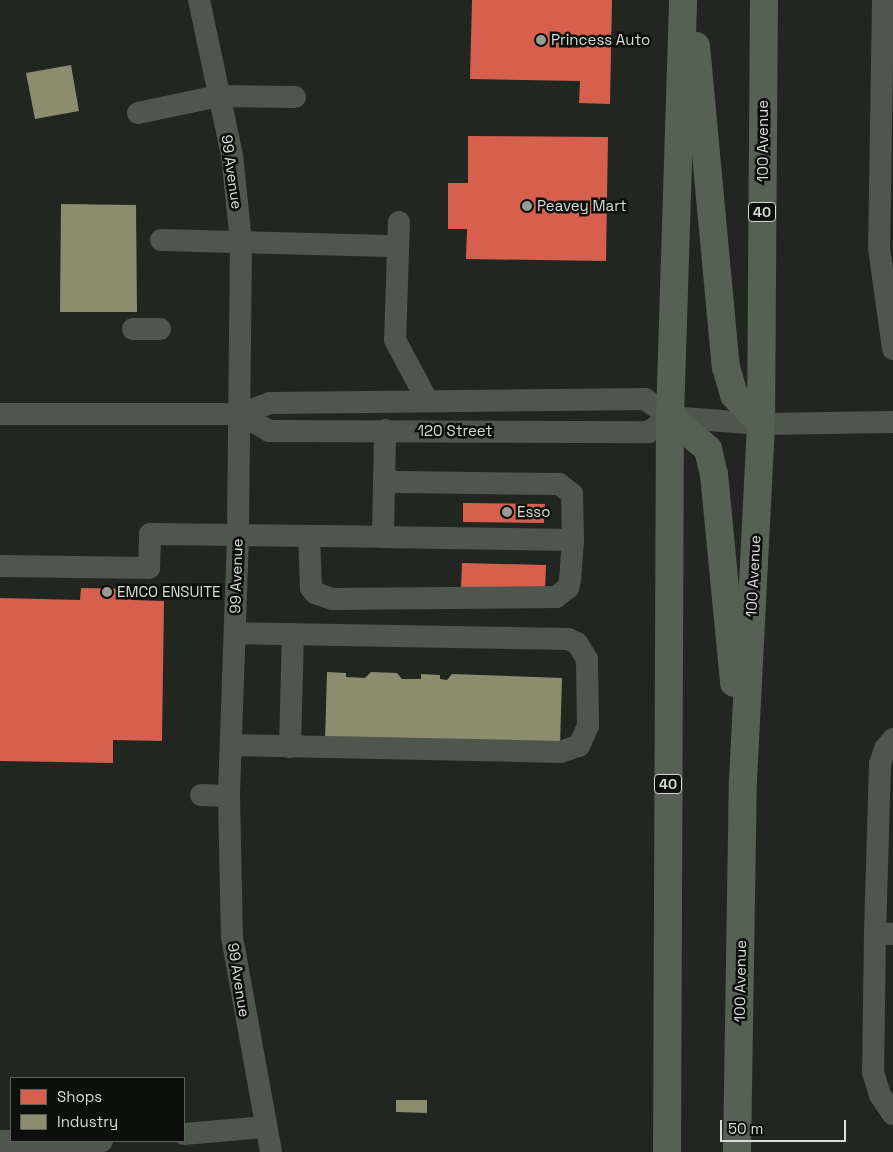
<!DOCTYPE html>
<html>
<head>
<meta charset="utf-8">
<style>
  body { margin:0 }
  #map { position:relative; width:893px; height:1152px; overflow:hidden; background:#222621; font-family:"Space Grotesk",sans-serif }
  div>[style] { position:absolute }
  .shops>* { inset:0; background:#d6604d }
  .industry>* { inset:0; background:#8c8c6e }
  .minor>* { height:22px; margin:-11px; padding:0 11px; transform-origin:11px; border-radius:11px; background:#4e574c }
  .major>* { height:28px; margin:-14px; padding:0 14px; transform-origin:14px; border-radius:14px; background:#556152 }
  .dots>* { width:14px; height:14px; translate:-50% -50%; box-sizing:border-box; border:2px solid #0c0f0c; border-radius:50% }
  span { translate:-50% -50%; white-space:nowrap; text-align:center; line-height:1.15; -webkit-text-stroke:5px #0c0f0c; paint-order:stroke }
  .shield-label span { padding:1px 4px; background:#0c0f0c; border:1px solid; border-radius:4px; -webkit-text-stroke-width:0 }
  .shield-label { font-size:14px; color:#d9ddd8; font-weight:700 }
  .poi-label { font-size:15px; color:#d9ddd8 }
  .left { translate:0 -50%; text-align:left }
  .street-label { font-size:15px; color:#d9ddd8 }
  .legend { position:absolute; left:10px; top:1077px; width:175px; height:65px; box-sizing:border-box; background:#0c0f0c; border:1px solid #5e615e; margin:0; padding:6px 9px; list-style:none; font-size:15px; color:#d9ddd8 }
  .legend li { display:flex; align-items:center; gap:10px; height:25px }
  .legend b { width:25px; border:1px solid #5e615e }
  .scale { position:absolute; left:720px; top:1120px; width:126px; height:22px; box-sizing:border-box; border:2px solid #d9ddd8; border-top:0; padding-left:6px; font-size:15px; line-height:18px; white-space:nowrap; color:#d9ddd8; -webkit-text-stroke:4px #0c0f0c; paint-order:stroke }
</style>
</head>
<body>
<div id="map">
  <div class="shops">
    <i style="clip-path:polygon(472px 0,612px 0,610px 104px,579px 103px,580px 81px,470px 79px)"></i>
    <i style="clip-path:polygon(468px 136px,608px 137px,606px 261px,466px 259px,467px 229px,448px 229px,448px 183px,468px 183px)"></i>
    <i style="clip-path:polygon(463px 503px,545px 504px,544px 523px,463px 522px)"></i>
    <i style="clip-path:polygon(462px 563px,546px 565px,545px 591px,461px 589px)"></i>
    <i style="clip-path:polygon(81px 588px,132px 589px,132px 600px,164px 601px,162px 741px,113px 740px,113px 763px,0 761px,0 598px,80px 600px)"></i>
  </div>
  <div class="industry">
    <i style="clip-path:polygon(71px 65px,79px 111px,35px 119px,26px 73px)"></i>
    <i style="clip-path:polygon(61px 204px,136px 205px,137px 312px,60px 312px)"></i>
    <i style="clip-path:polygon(327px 672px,346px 673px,346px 677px,365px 678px,371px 672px,397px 673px,402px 679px,421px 679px,421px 674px,440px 675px,440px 679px,447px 680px,452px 674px,562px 678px,560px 746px,325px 741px)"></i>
    <i style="clip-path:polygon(396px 1100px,427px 1100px,427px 1113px,396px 1112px)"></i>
  </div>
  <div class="minor">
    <i style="left:199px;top:0;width:158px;rotate:78deg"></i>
    <i style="left:232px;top:155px;width:87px;rotate:84.1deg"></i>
    <i style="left:241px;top:242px;width:294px;rotate:90.6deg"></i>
    <i style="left:238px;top:536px;width:260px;rotate:92deg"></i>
    <i style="left:229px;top:796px;width:141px;rotate:88.8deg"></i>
    <i style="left:232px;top:937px;width:219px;rotate:79.7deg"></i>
    <i style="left:883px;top:0;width:248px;rotate:90.9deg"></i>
    <i style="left:879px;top:248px;width:102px;rotate:82.1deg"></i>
    <i style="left:138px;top:113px;width:83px;rotate:-11.9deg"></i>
    <i style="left:219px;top:96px;width:76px;rotate:0.8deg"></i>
    <i style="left:399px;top:222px;width:118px;rotate:91.9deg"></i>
    <i style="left:395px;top:340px;width:68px;rotate:61.9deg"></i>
    <i style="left:161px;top:240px;width:237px;rotate:1.5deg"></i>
    <i style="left:133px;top:329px;width:27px"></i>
    <i style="left:0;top:414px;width:240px"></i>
    <i style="left:240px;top:414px;width:32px;rotate:-20deg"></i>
    <i style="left:270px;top:403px;width:375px;rotate:-0.6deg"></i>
    <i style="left:645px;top:399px;width:31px;rotate:36deg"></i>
    <i style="left:670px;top:417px;width:91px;rotate:4.4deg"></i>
    <i style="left:761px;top:424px;width:132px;rotate:-0.9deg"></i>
    <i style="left:240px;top:414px;width:34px;rotate:30deg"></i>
    <i style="left:269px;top:431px;width:379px;rotate:0.2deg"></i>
    <i style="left:648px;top:432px;width:27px;rotate:-34deg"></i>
    <i style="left:309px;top:536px;width:52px;rotate:87.8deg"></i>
    <i style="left:311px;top:588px;width:6px;rotate:51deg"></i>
    <i style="left:315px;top:593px;width:18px;rotate:19deg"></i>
    <i style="left:332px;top:599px;width:224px;rotate:-0.5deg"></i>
    <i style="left:556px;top:597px;width:15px;rotate:-37deg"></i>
    <i style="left:568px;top:588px;width:8px;rotate:-76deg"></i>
    <i style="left:570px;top:580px;width:40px;rotate:-85.7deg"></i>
    <i style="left:383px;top:537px;width:190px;rotate:0.9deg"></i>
    <i style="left:573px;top:540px;width:46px;rotate:-91.2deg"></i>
    <i style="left:572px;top:494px;width:16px;rotate:-142deg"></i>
    <i style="left:559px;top:484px;width:175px;rotate:-179.3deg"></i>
    <i style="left:0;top:566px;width:149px;rotate:0.8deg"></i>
    <i style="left:149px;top:568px;width:34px;rotate:-88deg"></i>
    <i style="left:150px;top:534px;width:233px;rotate:0.7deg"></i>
    <i style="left:383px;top:537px;width:107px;rotate:-88.9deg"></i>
    <i style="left:231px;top:745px;width:329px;rotate:1.2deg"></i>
    <i style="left:560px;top:752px;width:20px;rotate:-18deg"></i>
    <i style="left:579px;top:746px;width:22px;rotate:-66deg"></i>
    <i style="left:588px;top:726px;width:67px;rotate:-90.9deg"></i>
    <i style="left:587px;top:659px;width:19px;rotate:-122deg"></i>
    <i style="left:577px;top:643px;width:10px;rotate:-156deg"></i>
    <i style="left:568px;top:639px;width:333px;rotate:-179deg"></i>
    <i style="left:290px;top:747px;width:113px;rotate:-88.5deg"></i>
    <i style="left:201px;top:795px;width:28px;rotate:2deg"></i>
    <i style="left:875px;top:933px;width:169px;rotate:-88.3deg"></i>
    <i style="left:880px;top:764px;width:16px;rotate:-72deg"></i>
    <i style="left:885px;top:749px;width:13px;rotate:-51deg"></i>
    <i style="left:893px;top:934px;width:18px;rotate:-177deg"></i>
    <i style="left:875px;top:933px;width:139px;rotate:90.8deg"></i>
    <i style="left:873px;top:1072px;width:24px;rotate:73deg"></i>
    <i style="left:880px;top:1095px;width:23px;rotate:56deg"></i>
    <i style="left:184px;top:1134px;width:80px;rotate:-5deg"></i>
    <i style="left:0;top:1141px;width:102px"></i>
  </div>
  <div class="major">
    <i style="left:696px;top:46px;width:322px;rotate:84.7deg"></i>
    <i style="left:726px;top:367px;width:29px;rotate:74deg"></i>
    <i style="left:734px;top:395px;width:40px;rotate:47deg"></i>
    <i style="left:670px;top:417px;width:50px;rotate:40.1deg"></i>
    <i style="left:708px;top:449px;width:26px;rotate:77deg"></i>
    <i style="left:714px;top:474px;width:210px;rotate:84.5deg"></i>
    <i style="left:667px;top:1152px;width:735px;rotate:-89.77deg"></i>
    <i style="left:670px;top:417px;width:417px;rotate:-88.2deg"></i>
    <i style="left:737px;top:1152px;width:372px;rotate:-89.1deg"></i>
    <i style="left:743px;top:780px;width:356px;rotate:-87.1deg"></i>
    <i style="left:761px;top:424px;width:424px;rotate:-89.6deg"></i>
  </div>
  <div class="dots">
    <i style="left:541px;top:40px;background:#999d98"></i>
    <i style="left:527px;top:206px;background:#999d98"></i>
    <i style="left:507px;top:512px;background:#999d98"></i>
    <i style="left:107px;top:592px;background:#999d98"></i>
  </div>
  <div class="shield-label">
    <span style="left:762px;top:212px">40</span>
    <span style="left:668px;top:784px">40</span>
  </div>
  <div class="poi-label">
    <span class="left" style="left:551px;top:40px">Princess Auto</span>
    <span class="left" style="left:537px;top:206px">Peavey Mart</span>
    <span class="left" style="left:517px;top:512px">Esso</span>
    <span class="left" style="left:117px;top:592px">EMCO ENSUITE</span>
  </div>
  <div class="street-label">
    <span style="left:763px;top:141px;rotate:-90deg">100 Avenue</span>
    <span style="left:232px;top:172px;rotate:82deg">99 Avenue</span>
    <span style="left:455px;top:431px">120 Street</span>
    <span style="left:236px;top:576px;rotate:-88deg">99 Avenue</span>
    <span style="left:753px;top:576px;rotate:-87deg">100 Avenue</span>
    <span style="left:239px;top:980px;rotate:81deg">99 Avenue</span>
    <span style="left:740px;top:981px;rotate:-89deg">100 Avenue</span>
  </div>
  <ul class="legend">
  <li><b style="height:14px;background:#d6604d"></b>Shops</li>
  <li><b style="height:14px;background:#8c8c6e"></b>Industry</li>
  </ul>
  <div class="scale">50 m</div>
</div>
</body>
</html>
